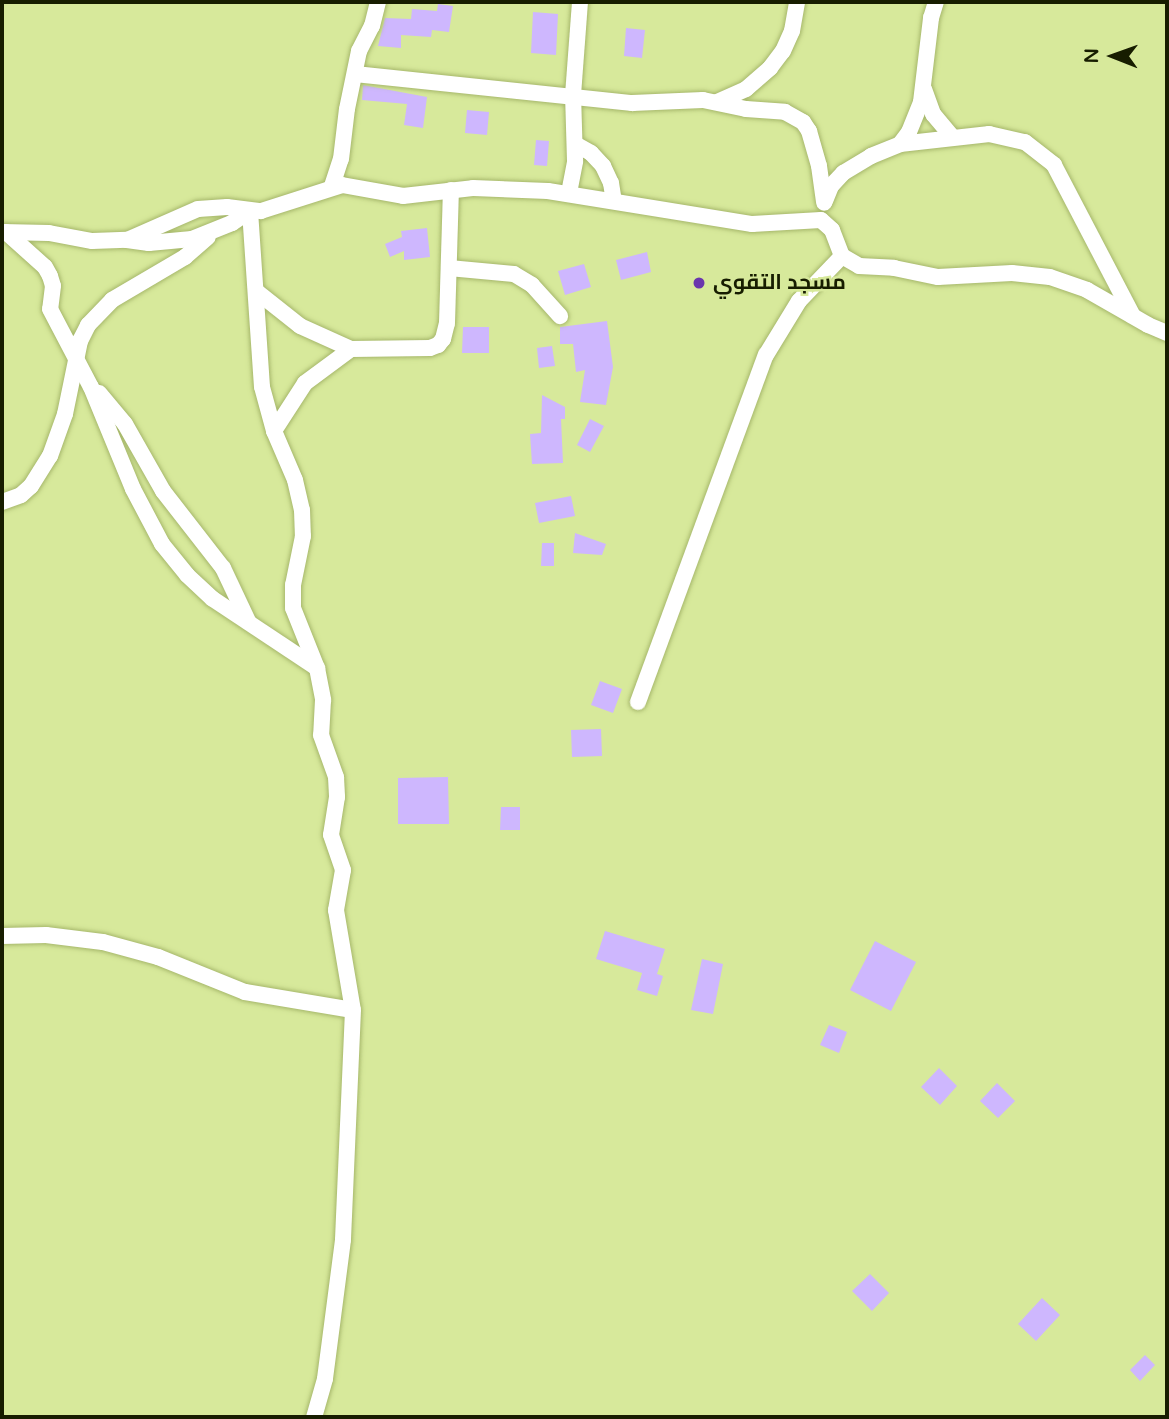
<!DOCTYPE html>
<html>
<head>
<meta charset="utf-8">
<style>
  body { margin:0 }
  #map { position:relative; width:1169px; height:1419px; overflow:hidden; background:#d7e99b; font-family:"Varela Round",Cairo,sans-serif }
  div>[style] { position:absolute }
  .building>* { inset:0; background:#ceb7fe }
  .roads { filter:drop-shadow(0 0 2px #a6b76b) drop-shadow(0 0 2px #a6b76b) }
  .minor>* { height:16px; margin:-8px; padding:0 8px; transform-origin:8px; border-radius:8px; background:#fff }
  .dots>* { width:19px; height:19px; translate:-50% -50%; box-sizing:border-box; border:4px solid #d7e99b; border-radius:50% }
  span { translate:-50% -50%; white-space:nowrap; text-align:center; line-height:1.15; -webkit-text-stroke:5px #d7e99b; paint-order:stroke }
  .poi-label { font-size:21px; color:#171d00; font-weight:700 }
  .left { translate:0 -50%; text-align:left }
  .frame { position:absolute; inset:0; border:4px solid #171d00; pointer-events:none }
  .north { position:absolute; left:1078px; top:21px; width:70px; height:70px; -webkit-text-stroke:5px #d7e99b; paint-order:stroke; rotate:271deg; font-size:19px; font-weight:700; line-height:28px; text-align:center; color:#171d00 }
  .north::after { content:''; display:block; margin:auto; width:24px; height:32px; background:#171d00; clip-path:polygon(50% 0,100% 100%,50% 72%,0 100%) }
</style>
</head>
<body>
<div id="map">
  <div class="building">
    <i style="clip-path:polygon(438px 4px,453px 6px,449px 32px,432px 30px,431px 37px,401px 35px,401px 48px,378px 46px,385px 18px,411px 19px,412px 9px,437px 11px)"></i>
    <i style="clip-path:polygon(533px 12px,558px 14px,556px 55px,531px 53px)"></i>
    <i style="clip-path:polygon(626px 28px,645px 30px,642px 58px,624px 56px)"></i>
    <i style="clip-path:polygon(363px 85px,427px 97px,423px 128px,404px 125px,407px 104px,362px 100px)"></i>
    <i style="clip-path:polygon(467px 110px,489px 112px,487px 135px,465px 133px)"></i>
    <i style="clip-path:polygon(536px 140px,549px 141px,547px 166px,534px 165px)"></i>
    <i style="clip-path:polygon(427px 228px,430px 257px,404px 260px,404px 251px,390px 257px,385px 244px,402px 237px,401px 231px)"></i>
    <i style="clip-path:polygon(647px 252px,651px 272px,621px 280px,616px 260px)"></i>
    <i style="clip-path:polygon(584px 264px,591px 287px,565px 295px,558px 271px)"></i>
    <i style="clip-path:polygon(607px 321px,613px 367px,606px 405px,580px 402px,585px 370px,576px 372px,573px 344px,560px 344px,560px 327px)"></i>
    <i style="clip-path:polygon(463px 327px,489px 327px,489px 353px,462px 353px)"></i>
    <i style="clip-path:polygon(552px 346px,555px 366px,539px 368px,537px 348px)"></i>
    <i style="clip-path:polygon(542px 395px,565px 407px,565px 419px,561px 419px,563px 463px,532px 464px,530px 434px,541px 433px)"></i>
    <i style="clip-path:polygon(590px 419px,604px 426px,590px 452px,577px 445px)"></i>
    <i style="clip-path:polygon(571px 496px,575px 516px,539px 523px,535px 503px)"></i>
    <i style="clip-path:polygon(575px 533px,606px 544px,602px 555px,573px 553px)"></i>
    <i style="clip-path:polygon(542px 543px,554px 543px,554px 566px,541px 566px)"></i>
    <i style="clip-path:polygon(600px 681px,622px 689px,613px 713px,591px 705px)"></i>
    <i style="clip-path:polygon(601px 729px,602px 756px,572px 757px,571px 730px)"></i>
    <i style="clip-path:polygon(448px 777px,449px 824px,398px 824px,398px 778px)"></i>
    <i style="clip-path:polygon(501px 807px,520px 807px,520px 830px,500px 830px)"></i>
    <i style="clip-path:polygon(605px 931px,665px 949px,657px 974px,663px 976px,657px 996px,637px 990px,642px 973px,596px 959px)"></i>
    <i style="clip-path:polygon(875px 941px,916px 962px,891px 1011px,850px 990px)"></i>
    <i style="clip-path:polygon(702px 959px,723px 964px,713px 1014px,691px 1010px)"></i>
    <i style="clip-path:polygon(829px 1025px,847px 1032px,839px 1053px,820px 1045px)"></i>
    <i style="clip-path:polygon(939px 1068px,957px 1086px,940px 1105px,921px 1087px)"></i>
    <i style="clip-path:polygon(997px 1083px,1015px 1101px,998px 1118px,980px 1101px)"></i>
    <i style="clip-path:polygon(870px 1274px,889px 1293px,872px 1311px,852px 1291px)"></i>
    <i style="clip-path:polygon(1042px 1298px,1060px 1315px,1036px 1341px,1018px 1324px)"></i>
    <i style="clip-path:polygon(1145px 1355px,1155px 1365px,1140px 1381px,1130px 1370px)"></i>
  </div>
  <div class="roads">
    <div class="minor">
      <i style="left:355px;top:74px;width:279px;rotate:6deg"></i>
      <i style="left:632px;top:103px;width:71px;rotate:-2.4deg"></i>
      <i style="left:703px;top:100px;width:44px;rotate:11.8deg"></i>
      <i style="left:746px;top:109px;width:39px;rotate:4deg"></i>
      <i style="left:785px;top:112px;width:21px;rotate:29deg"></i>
      <i style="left:803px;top:122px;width:11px;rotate:56deg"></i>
      <i style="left:809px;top:131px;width:36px;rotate:74deg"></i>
      <i style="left:819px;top:166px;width:37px;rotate:82deg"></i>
      <i style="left:924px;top:89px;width:27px;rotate:70deg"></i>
      <i style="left:933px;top:114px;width:30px;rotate:50deg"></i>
      <i style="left:717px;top:102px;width:32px;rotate:-24deg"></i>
      <i style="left:746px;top:89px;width:32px;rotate:-41deg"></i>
      <i style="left:770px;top:68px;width:21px;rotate:-53deg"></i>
      <i style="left:783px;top:51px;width:22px;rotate:-66deg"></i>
      <i style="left:792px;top:31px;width:29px;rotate:-80deg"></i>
      <i style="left:575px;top:144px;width:18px;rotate:29deg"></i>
      <i style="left:591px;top:153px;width:18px;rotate:47deg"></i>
      <i style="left:603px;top:166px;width:19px;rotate:65deg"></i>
      <i style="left:611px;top:183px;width:18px;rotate:81deg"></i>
      <i style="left:900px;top:144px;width:15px;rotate:-53deg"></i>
      <i style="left:909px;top:132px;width:32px;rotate:-68deg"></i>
      <i style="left:921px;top:102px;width:85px;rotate:-83.2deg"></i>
      <i style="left:931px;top:18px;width:17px;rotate:-73deg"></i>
      <i style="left:332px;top:186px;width:28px;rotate:-72deg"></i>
      <i style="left:341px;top:159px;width:50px;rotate:-83.2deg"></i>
      <i style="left:347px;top:109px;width:59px;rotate:-78.3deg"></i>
      <i style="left:359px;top:51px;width:28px;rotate:-63deg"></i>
      <i style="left:372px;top:26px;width:25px;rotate:-76deg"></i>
      <i style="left:569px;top:193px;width:33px;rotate:-79deg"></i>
      <i style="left:575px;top:161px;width:66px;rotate:-91.7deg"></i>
      <i style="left:573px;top:95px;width:93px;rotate:-85.7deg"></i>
      <i style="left:825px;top:201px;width:16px;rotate:-68deg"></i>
      <i style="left:831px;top:186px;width:18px;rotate:-47deg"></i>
      <i style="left:843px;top:173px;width:33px;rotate:-31deg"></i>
      <i style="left:871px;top:156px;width:31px;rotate:-22deg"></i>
      <i style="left:900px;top:144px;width:90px;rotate:-6.4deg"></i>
      <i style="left:989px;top:134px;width:37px;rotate:13deg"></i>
      <i style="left:1025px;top:142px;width:37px;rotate:38deg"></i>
      <i style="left:1054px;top:165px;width:170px;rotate:62.4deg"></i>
      <i style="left:2px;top:232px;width:47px;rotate:1.2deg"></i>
      <i style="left:49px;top:233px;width:44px;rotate:10.5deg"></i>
      <i style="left:92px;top:241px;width:35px;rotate:-2deg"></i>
      <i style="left:127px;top:240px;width:77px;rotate:-23.6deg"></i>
      <i style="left:198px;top:209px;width:29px;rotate:-4deg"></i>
      <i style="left:227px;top:207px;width:34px;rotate:7deg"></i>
      <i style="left:261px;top:211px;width:85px;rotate:-17.8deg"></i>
      <i style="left:342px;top:185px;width:62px;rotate:10.2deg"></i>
      <i style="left:403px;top:196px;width:70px;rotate:-6.5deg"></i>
      <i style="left:473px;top:188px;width:75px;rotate:2.3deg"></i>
      <i style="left:548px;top:191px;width:207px;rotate:9.2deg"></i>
      <i style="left:752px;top:224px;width:69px;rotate:-3.3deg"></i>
      <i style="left:821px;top:220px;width:15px;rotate:42deg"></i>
      <i style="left:832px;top:230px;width:28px;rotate:69deg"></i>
      <i style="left:842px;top:256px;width:20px;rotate:30deg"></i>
      <i style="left:859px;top:266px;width:35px;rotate:3deg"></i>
      <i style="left:894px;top:268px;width:45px;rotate:11.6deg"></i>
      <i style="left:938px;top:277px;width:74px;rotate:-3.1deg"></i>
      <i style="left:1012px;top:273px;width:38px;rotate:6deg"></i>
      <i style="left:1050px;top:277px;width:39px;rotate:19deg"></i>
      <i style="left:1087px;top:290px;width:70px;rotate:29.8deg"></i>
      <i style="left:1148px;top:325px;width:21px;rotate:23deg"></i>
      <i style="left:6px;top:232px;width:52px;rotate:41.9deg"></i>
      <i style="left:45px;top:267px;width:10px;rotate:61deg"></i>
      <i style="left:50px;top:276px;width:10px;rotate:73deg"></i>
      <i style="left:53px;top:286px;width:23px;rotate:97deg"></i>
      <i style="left:50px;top:309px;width:88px;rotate:62.3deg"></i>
      <i style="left:91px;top:387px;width:110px;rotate:67.6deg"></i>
      <i style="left:133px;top:489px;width:62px;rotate:62.2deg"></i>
      <i style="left:162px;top:544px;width:40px;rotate:51deg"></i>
      <i style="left:187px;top:575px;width:35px;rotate:43deg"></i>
      <i style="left:213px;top:599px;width:125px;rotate:33.6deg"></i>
      <i style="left:127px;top:240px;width:22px;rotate:8deg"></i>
      <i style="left:149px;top:243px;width:43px;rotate:-5.3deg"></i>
      <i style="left:192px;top:239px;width:43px;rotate:-21.8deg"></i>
      <i style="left:232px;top:223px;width:22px;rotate:-34deg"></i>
      <i style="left:250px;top:211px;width:176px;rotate:86.1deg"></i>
      <i style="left:262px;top:387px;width:46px;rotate:74.7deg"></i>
      <i style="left:274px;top:431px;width:53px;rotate:66.8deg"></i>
      <i style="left:295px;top:480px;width:31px;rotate:77deg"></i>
      <i style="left:302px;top:510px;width:26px;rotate:88deg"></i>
      <i style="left:303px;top:536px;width:50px;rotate:101.5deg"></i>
      <i style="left:293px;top:585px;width:23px;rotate:90deg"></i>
      <i style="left:293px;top:608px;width:65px;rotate:68.2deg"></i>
      <i style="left:317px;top:668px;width:33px;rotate:79deg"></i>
      <i style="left:323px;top:700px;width:35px;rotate:93deg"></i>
      <i style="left:321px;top:735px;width:45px;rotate:70.3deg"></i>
      <i style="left:336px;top:777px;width:20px;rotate:87deg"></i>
      <i style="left:337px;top:797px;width:38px;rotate:99deg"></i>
      <i style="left:331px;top:835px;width:37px;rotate:71deg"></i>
      <i style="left:343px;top:870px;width:41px;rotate:99.9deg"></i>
      <i style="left:336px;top:910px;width:101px;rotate:80.4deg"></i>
      <i style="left:353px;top:1010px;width:230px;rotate:92.5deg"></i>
      <i style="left:343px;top:1240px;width:140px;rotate:97.4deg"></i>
      <i style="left:325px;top:1379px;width:40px;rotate:106deg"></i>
      <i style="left:449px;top:268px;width:65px;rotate:5.3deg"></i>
      <i style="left:514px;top:274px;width:21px;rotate:31deg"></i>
      <i style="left:532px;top:285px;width:42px;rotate:47.9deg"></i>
      <i style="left:256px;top:291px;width:56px;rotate:38.5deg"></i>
      <i style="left:300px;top:326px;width:56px;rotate:24.3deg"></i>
      <i style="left:351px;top:349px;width:79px;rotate:-0.7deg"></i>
      <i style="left:430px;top:348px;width:9px;rotate:-21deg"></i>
      <i style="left:438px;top:345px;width:8px;rotate:-50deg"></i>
      <i style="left:443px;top:339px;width:16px;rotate:-76deg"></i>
      <i style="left:447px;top:323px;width:133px;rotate:-88.3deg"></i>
      <i style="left:99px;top:393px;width:40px;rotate:50deg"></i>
      <i style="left:125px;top:424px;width:77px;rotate:60.4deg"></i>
      <i style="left:163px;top:491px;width:98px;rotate:52.1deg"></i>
      <i style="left:223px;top:568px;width:59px;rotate:64.7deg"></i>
      <i style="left:274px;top:431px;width:57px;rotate:-57.1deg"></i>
      <i style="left:305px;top:383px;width:57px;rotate:-36.5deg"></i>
      <i style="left:2px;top:502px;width:20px;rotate:-20deg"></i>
      <i style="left:21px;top:495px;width:13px;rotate:-42deg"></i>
      <i style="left:31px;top:486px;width:36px;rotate:-58deg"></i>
      <i style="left:50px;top:456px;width:45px;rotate:-70.3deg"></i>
      <i style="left:65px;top:414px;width:75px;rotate:-78.4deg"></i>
      <i style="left:80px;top:341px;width:18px;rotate:-63deg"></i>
      <i style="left:88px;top:325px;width:35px;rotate:-46deg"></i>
      <i style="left:112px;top:300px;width:85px;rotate:-30.5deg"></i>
      <i style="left:185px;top:257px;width:30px;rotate:-41deg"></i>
      <i style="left:638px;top:702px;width:370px;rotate:-69.8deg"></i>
      <i style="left:766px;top:355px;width:63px;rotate:-58.6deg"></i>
      <i style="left:799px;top:301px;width:62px;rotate:-46.3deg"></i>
      <i style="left:2px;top:936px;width:44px;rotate:-1.3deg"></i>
      <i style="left:46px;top:935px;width:57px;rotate:7deg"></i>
      <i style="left:103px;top:942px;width:57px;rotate:15.3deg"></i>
      <i style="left:158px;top:957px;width:94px;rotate:21.9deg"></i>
      <i style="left:245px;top:992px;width:109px;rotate:9.5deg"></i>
    </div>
  </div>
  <div class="dots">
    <i style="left:699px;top:283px;background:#6a36ad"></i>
  </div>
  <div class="poi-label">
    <span class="left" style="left:713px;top:283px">مسجد التقوي</span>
  </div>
  <div class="frame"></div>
  <div class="north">N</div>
</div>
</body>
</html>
